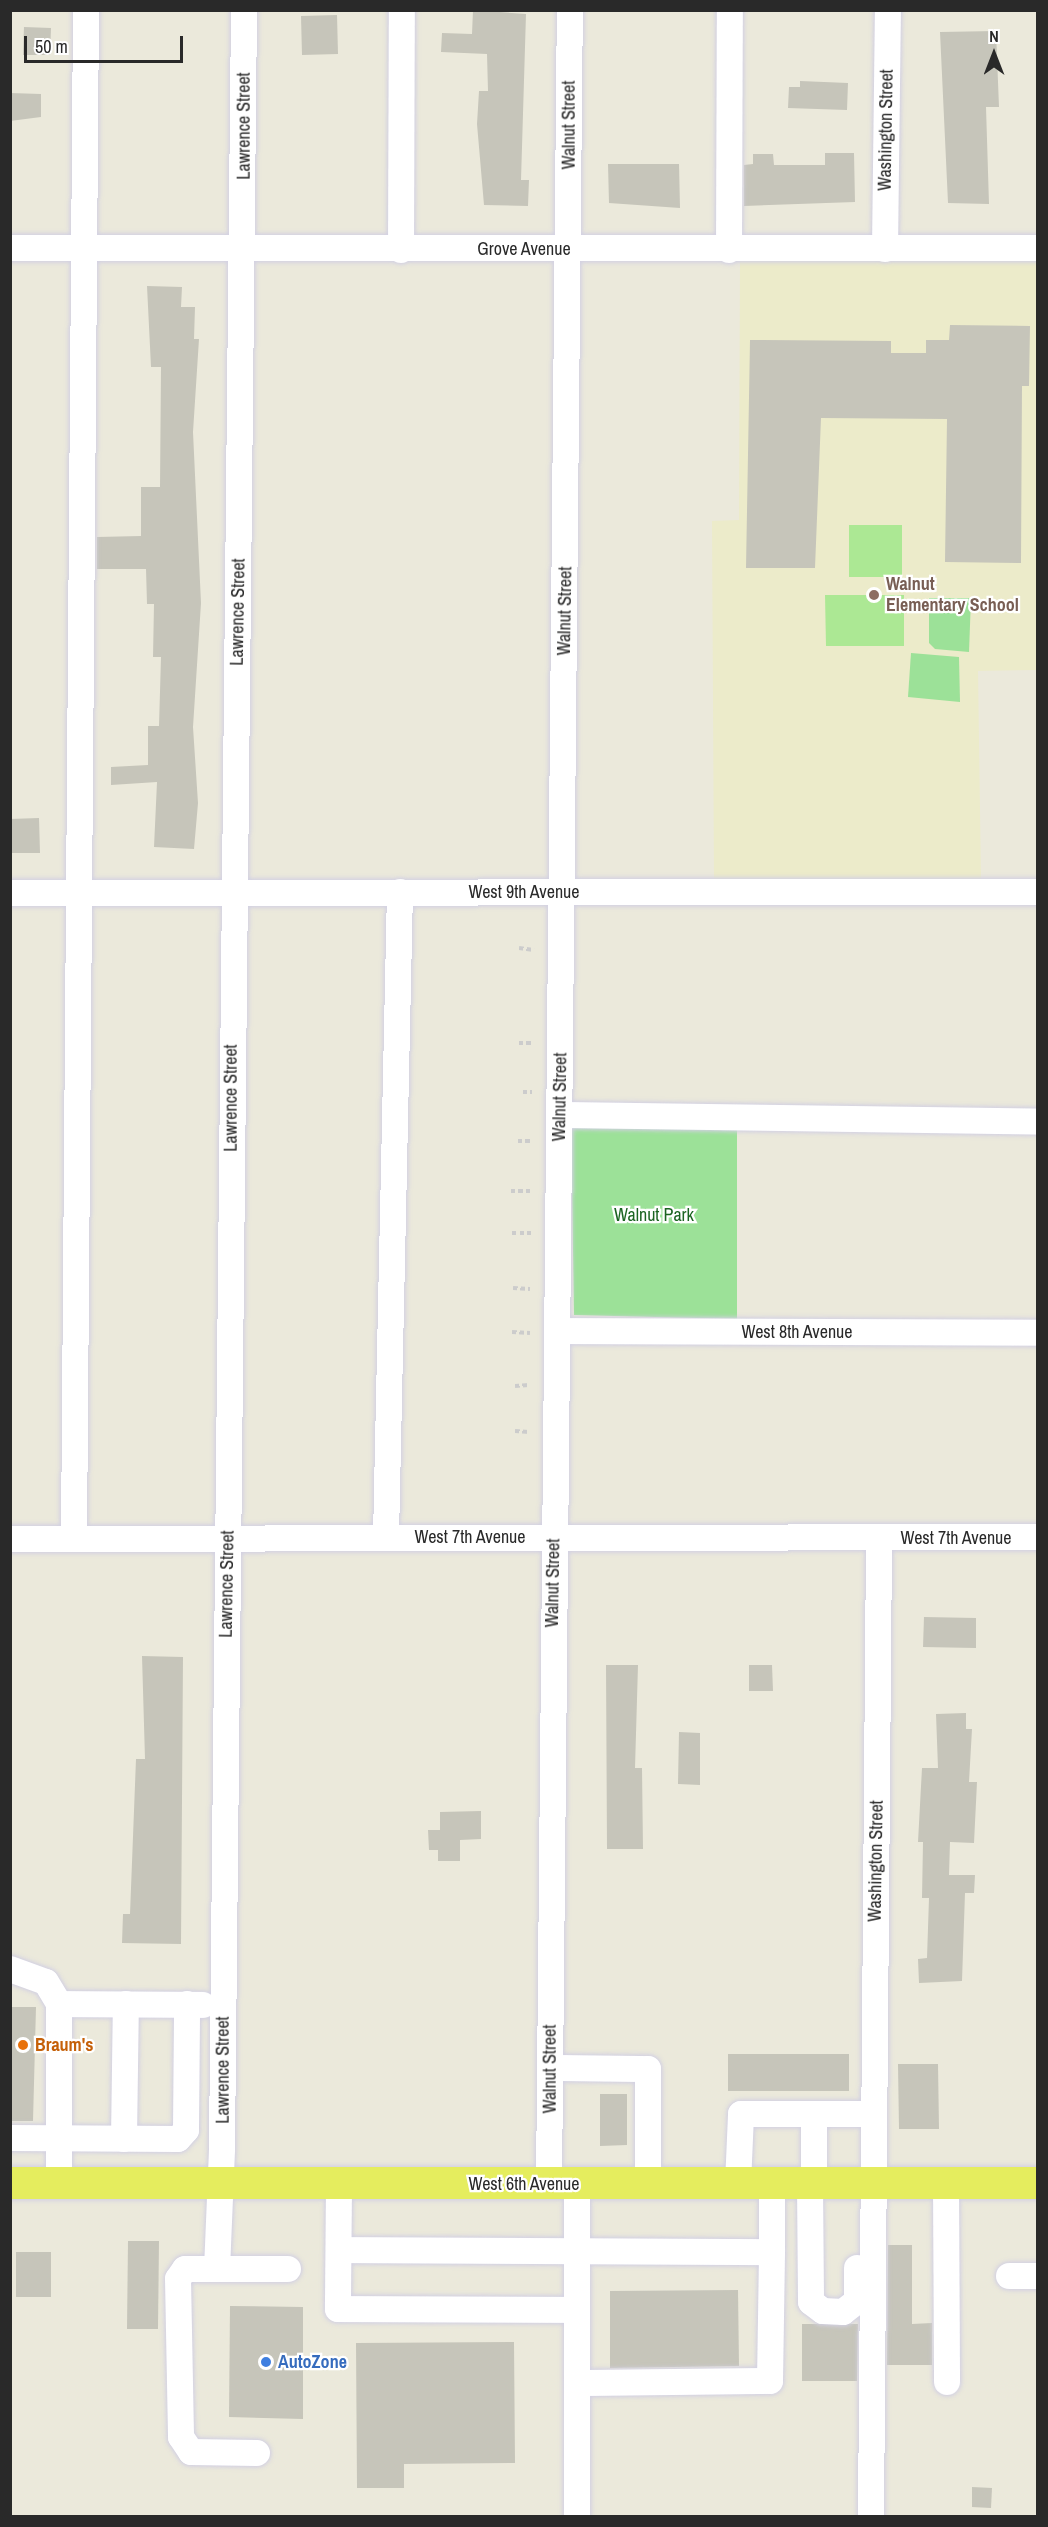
<!DOCTYPE html>
<html>
<head>
<meta charset="utf-8">
<style>
  body { margin:0 }
  #map { position:relative; width:1048px; height:2527px; overflow:hidden; background:#ebe9db; font-family:"Archivo Narrow",sans-serif }
  div>[style] { position:absolute }
  .education>* { inset:0; background:#ecebca }
  .green>* { inset:0; background:#9ce198 }
  .pitch>* { inset:0; background:#ace894 }
  .building>* { inset:0; background:#c6c5ba }
  .path>* { height:4px; margin-top:-2px; transform-origin:0; background:repeating-linear-gradient(90deg,#ccc 0 4.5px,transparent 0 7.5px) }
  .roads { filter:drop-shadow(0 0 2px #d2d0e2) drop-shadow(0 0 2px #d2d0e2) }
  .minor>* { height:26px; margin:-13px; padding:0 13px; transform-origin:13px; border-radius:13px; background:#fff }
  .major>* { height:32px; margin:-16px; padding:0 16px; transform-origin:16px; border-radius:16px; background:#e5ed5e }
  .dots>* { width:16px; height:16px; translate:-50% -50%; box-sizing:border-box; border:3px solid #fff; border-radius:50% }
  span { translate:-50% -50%; white-space:nowrap; text-align:center; line-height:1.15; -webkit-text-stroke:4.5px #fff; paint-order:stroke }
  .street-label { font-size:18px; color:#292929 }
  .education-label { font-size:18px; color:#785e54; font-weight:700 }
  .left { translate:0 -50%; text-align:left }
  .park-label { font-size:18px; color:#1b6421 }
  .food-label { font-size:18px; color:#c56008; font-weight:700 }
  .shop-label { font-size:18px; color:#366cbe; font-weight:700 }
  .frame { position:absolute; inset:0; border:12px solid #292929; pointer-events:none }
  .north { position:absolute; left:964px; top:24px; width:60px; height:60px; -webkit-text-stroke:4px #fff; paint-order:stroke; rotate:0deg; font-size:16px; font-weight:700; line-height:24px; text-align:center; color:#292929 }
  .north::after { content:''; display:block; margin:auto; width:21px; height:27px; background:#292929; clip-path:polygon(50% 0,100% 100%,50% 72%,0 100%) }
  .scale { position:absolute; left:24px; top:36px; width:159px; height:27px; box-sizing:border-box; border:3px solid #292929; border-top:0; padding-left:8px; font-size:18px; line-height:21px; white-space:nowrap; color:#292929; -webkit-text-stroke:4px #fff; paint-order:stroke }
</style>
</head>
<body>
<div id="map">
  <div class="education">
    <i style="clip-path:polygon(740px 259px,1037px 261px,1036px 670px,978px 671px,981px 879px,714px 881px,712px 521px,739px 520px)"></i>
  </div>
  <div class="green">
    <i style="clip-path:polygon(929px 598px,971px 598px,969px 652px,935px 649px,929px 643px)"></i>
    <i style="clip-path:polygon(911px 653px,959px 657px,960px 702px,908px 697px)"></i>
    <i style="clip-path:polygon(571px 1121px,737px 1122px,737px 1319px,574px 1315px)"></i>
  </div>
  <div class="pitch">
    <i style="clip-path:polygon(849px 525px,902px 525px,902px 577px,849px 577px)"></i>
    <i style="clip-path:polygon(825px 595px,904px 595px,904px 646px,826px 646px)"></i>
  </div>
  <div class="building">
    <i style="clip-path:polygon(473px 10px,526px 14px,521px 180px,529px 180px,528px 206px,484px 205px,477px 124px,479px 91px,488px 91px,487px 54px,441px 52px,442px 33px,472px 34px)"></i>
    <i style="clip-path:polygon(337px 15px,338px 54px,302px 55px,301px 16px)"></i>
    <i style="clip-path:polygon(24px 27px,51px 28px,50px 55px,23px 55px)"></i>
    <i style="clip-path:polygon(996px 31px,999px 107px,986px 107px,989px 204px,948px 203px,940px 32px)"></i>
    <i style="clip-path:polygon(800px 81px,848px 83px,847px 110px,788px 108px,789px 87px,800px 87px)"></i>
    <i style="clip-path:polygon(10px 93px,41px 94px,41px 117px,10px 121px)"></i>
    <i style="clip-path:polygon(825px 153px,854px 153px,855px 202px,744px 206px,744px 165px,753px 164px,753px 154px,773px 154px,774px 165px,825px 165px)"></i>
    <i style="clip-path:polygon(608px 164px,679px 164px,680px 208px,609px 203px)"></i>
    <i style="clip-path:polygon(147px 286px,182px 287px,181px 307px,195px 307px,194px 339px,199px 339px,193px 432px,201px 603px,193px 727px,198px 803px,194px 849px,154px 847px,157px 782px,111px 785px,111px 767px,148px 765px,148px 726px,159px 726px,161px 657px,153px 657px,154px 604px,147px 604px,146px 569px,97px 569px,97px 537px,141px 536px,141px 487px,160px 487px,161px 367px,151px 367px)"></i>
    <i style="clip-path:polygon(950px 325px,1030px 326px,1029px 386px,1022px 386px,1021px 563px,945px 562px,947px 419px,821px 418px,815px 568px,746px 568px,750px 340px,891px 341px,891px 353px,926px 353px,926px 340px,949px 340px)"></i>
    <i style="clip-path:polygon(39px 818px,40px 853px,10px 853px,10px 819px)"></i>
    <i style="clip-path:polygon(924px 1617px,976px 1618px,976px 1648px,923px 1647px)"></i>
    <i style="clip-path:polygon(142px 1656px,183px 1657px,181px 1944px,122px 1943px,123px 1914px,130px 1914px,136px 1759px,145px 1759px)"></i>
    <i style="clip-path:polygon(606px 1665px,638px 1665px,635px 1768px,642px 1768px,643px 1849px,607px 1849px)"></i>
    <i style="clip-path:polygon(749px 1665px,772px 1665px,773px 1691px,749px 1691px)"></i>
    <i style="clip-path:polygon(966px 1713px,966px 1729px,972px 1729px,969px 1782px,977px 1782px,974px 1843px,950px 1842px,949px 1875px,975px 1875px,974px 1893px,965px 1893px,962px 1981px,919px 1983px,918px 1959px,927px 1958px,929px 1898px,922px 1898px,923px 1842px,918px 1842px,922px 1768px,938px 1768px,936px 1714px)"></i>
    <i style="clip-path:polygon(679px 1732px,700px 1733px,700px 1785px,678px 1784px)"></i>
    <i style="clip-path:polygon(481px 1811px,481px 1839px,460px 1840px,460px 1861px,438px 1861px,438px 1850px,429px 1850px,428px 1830px,440px 1830px,440px 1812px)"></i>
    <i style="clip-path:polygon(10px 2007px,36px 2007px,33px 2121px,10px 2121px)"></i>
    <i style="clip-path:polygon(728px 2054px,849px 2054px,849px 2091px,728px 2091px)"></i>
    <i style="clip-path:polygon(898px 2064px,938px 2064px,939px 2129px,899px 2129px)"></i>
    <i style="clip-path:polygon(600px 2094px,627px 2094px,627px 2145px,600px 2146px)"></i>
    <i style="clip-path:polygon(128px 2241px,159px 2241px,158px 2329px,127px 2329px)"></i>
    <i style="clip-path:polygon(888px 2245px,912px 2245px,912px 2324px,932px 2323px,932px 2365px,887px 2365px)"></i>
    <i style="clip-path:polygon(16px 2252px,51px 2252px,51px 2297px,16px 2297px)"></i>
    <i style="clip-path:polygon(738px 2290px,739px 2366px,610px 2368px,610px 2291px)"></i>
    <i style="clip-path:polygon(230px 2306px,303px 2307px,303px 2419px,229px 2417px)"></i>
    <i style="clip-path:polygon(802px 2324px,858px 2324px,857px 2381px,802px 2381px)"></i>
    <i style="clip-path:polygon(514px 2342px,515px 2463px,404px 2464px,404px 2488px,357px 2488px,356px 2343px)"></i>
    <i style="clip-path:polygon(972px 2487px,992px 2488px,991px 2508px,972px 2507px)"></i>
  </div>
  <div class="path">
    <i style="left:519px;top:948px;width:15px;rotate:8deg"></i>
    <i style="left:519px;top:1043px;width:14px"></i>
    <i style="left:523px;top:1092px;width:9px"></i>
    <i style="left:518px;top:1141px;width:14px"></i>
    <i style="left:511px;top:1191px;width:20px"></i>
    <i style="left:512px;top:1233px;width:19px"></i>
    <i style="left:513px;top:1288px;width:17px;rotate:3deg"></i>
    <i style="left:512px;top:1332px;width:18px;rotate:3deg"></i>
    <i style="left:515px;top:1386px;width:14px;rotate:-4deg"></i>
    <i style="left:515px;top:1431px;width:14px;rotate:4deg"></i>
  </div>
  <div class="roads">
    <div class="minor">
      <i style="left:244px;top:10px;width:2140px;rotate:90.59deg"></i>
      <i style="left:222px;top:2150px;width:119px;rotate:92.4deg"></i>
      <i style="left:217px;top:2269px;width:32px;rotate:180deg"></i>
      <i style="left:185px;top:2269px;width:12px;rotate:125deg"></i>
      <i style="left:178px;top:2279px;width:158px;rotate:88.9deg"></i>
      <i style="left:181px;top:2437px;width:18px;rotate:56deg"></i>
      <i style="left:191px;top:2452px;width:66px;rotate:0.9deg"></i>
      <i style="left:10px;top:248px;width:1028px"></i>
      <i style="left:885px;top:249px;width:239px;rotate:-89.3deg"></i>
      <i style="left:401px;top:250px;width:240px;rotate:-89.8deg"></i>
      <i style="left:729px;top:250px;width:240px;rotate:-89.8deg"></i>
      <i style="left:10px;top:893px;width:1028px;rotate:-0.06deg"></i>
      <i style="left:560px;top:1115px;width:478px;rotate:0.8deg"></i>
      <i style="left:557px;top:1331px;width:481px;rotate:0.2deg"></i>
      <i style="left:386px;top:1537px;width:645px;rotate:-88.76deg"></i>
      <i style="left:74px;top:1538px;width:1528px;rotate:-89.55deg"></i>
      <i style="left:10px;top:1539px;width:1028px;rotate:-0.11deg"></i>
      <i style="left:10px;top:1969px;width:38px;rotate:20deg"></i>
      <i style="left:46px;top:1982px;width:26px;rotate:59deg"></i>
      <i style="left:59px;top:2004px;width:179px;rotate:90deg"></i>
      <i style="left:59px;top:2004px;width:144px;rotate:0.4deg"></i>
      <i style="left:551px;top:2068px;width:97px;rotate:0.6deg"></i>
      <i style="left:648px;top:2069px;width:115px;rotate:90deg"></i>
      <i style="left:814px;top:2114px;width:70px;rotate:90deg"></i>
      <i style="left:10px;top:2138px;width:168px;rotate:0.3deg"></i>
      <i style="left:178px;top:2139px;width:12px;rotate:-48deg"></i>
      <i style="left:186px;top:2130px;width:126px;rotate:-89.5deg"></i>
      <i style="left:124px;top:2139px;width:135px;rotate:-89.2deg"></i>
      <i style="left:946px;top:2183px;width:199px;rotate:89.7deg"></i>
      <i style="left:549px;top:2184px;width:2174px;rotate:-89.45deg"></i>
      <i style="left:577px;top:2184px;width:332px;rotate:90deg"></i>
      <i style="left:738px;top:2184px;width:70px;rotate:-87.5deg"></i>
      <i style="left:741px;top:2114px;width:132px"></i>
      <i style="left:810px;top:2184px;width:118px;rotate:89.5deg"></i>
      <i style="left:811px;top:2302px;width:15px;rotate:37deg"></i>
      <i style="left:823px;top:2311px;width:20px;rotate:3deg"></i>
      <i style="left:843px;top:2312px;width:18px;rotate:-38deg"></i>
      <i style="left:857px;top:2301px;width:33px;rotate:-90deg"></i>
      <i style="left:339px;top:2185px;width:124px;rotate:90.5deg"></i>
      <i style="left:338px;top:2309px;width:239px;rotate:0.2deg"></i>
      <i style="left:339px;top:2250px;width:433px;rotate:0.3deg"></i>
      <i style="left:772px;top:2252px;width:68px;rotate:-90deg"></i>
      <i style="left:217px;top:2269px;width:71px"></i>
      <i style="left:1009px;top:2276px;width:29px"></i>
      <i style="left:577px;top:2383px;width:193px;rotate:-0.6deg"></i>
      <i style="left:770px;top:2381px;width:129px;rotate:-89.1deg"></i>
      <i style="left:871px;top:2516px;width:978px;rotate:-89.53deg"></i>
    </div>
    <div class="major">
      <i style="left:10px;top:2183px;width:1028px"></i>
    </div>
  </div>
  <div class="dots">
    <i style="left:874px;top:595px;background:#8d6e63"></i>
    <i style="left:23px;top:2045px;background:#e8710a"></i>
    <i style="left:266px;top:2362px;background:#3f7fe0"></i>
  </div>
  <div class="street-label">
    <span style="left:569px;top:125px;rotate:-90deg">Walnut Street</span>
    <span style="left:244px;top:126px;rotate:-90deg">Lawrence Street</span>
    <span style="left:886px;top:130px;rotate:-89deg">Washington Street</span>
    <span style="left:524px;top:249px">Grove Avenue</span>
    <span style="left:565px;top:611px;rotate:-89deg">Walnut Street</span>
    <span style="left:238px;top:612px;rotate:-89deg">Lawrence Street</span>
    <span style="left:524px;top:892px">West 9th Avenue</span>
    <span style="left:560px;top:1097px;rotate:-89deg">Walnut Street</span>
    <span style="left:231px;top:1098px;rotate:-90deg">Lawrence Street</span>
    <span style="left:797px;top:1332px">West 8th Avenue</span>
    <span style="left:470px;top:1537px">West 7th Avenue</span>
    <span style="left:956px;top:1538px">West 7th Avenue</span>
    <span style="left:553px;top:1583px;rotate:-89deg">Walnut Street</span>
    <span style="left:227px;top:1584px;rotate:-89deg">Lawrence Street</span>
    <span style="left:876px;top:1861px;rotate:-89deg">Washington Street</span>
    <span style="left:550px;top:2069px;rotate:-90deg">Walnut Street</span>
    <span style="left:223px;top:2070px;rotate:-90deg">Lawrence Street</span>
    <span style="left:524px;top:2184px">West 6th Avenue</span>
  </div>
  <div class="education-label">
    <span class="left" style="left:886px;top:595px">Walnut<br>Elementary School</span>
  </div>
  <div class="park-label">
    <span style="left:654px;top:1215px">Walnut Park</span>
  </div>
  <div class="food-label">
    <span class="left" style="left:35px;top:2045px">Braum's</span>
  </div>
  <div class="shop-label">
    <span class="left" style="left:278px;top:2362px">AutoZone</span>
  </div>
  <div class="frame"></div>
  <div class="north">N</div>
  <div class="scale">50 m</div>
</div>
</body>
</html>
